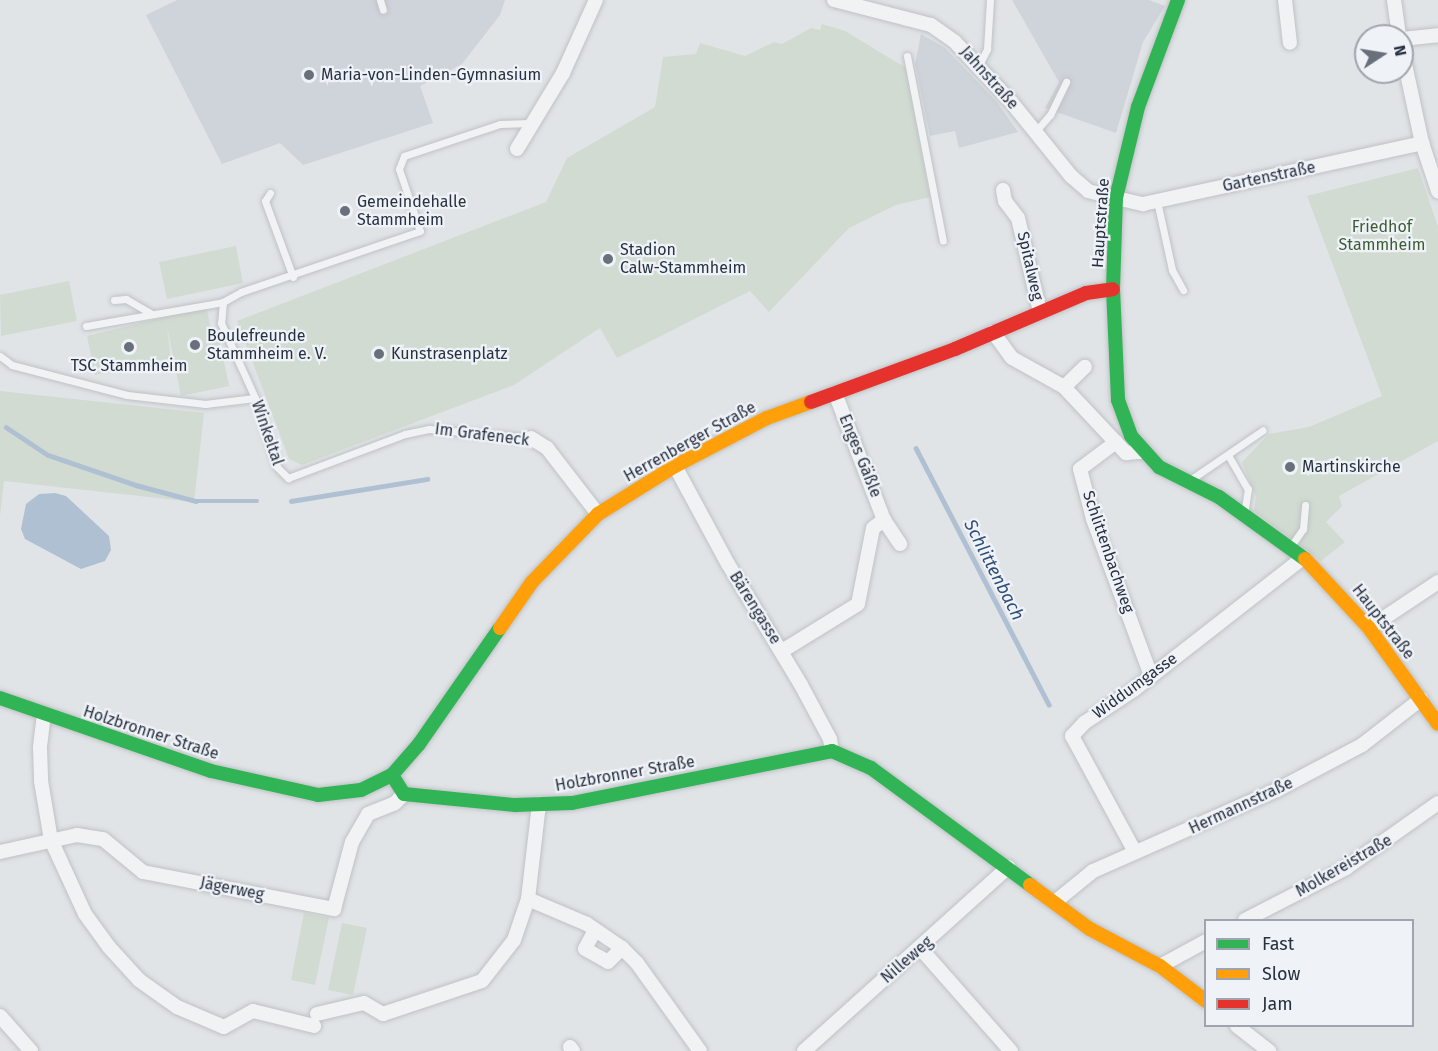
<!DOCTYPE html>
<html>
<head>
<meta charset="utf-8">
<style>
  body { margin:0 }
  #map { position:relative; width:1438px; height:1051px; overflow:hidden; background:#e1e4e7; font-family:"Fira Sans",sans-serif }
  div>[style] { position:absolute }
  .built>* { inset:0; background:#cfd3da }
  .green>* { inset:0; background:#d2dbd2 }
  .water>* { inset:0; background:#afc0d3 }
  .stream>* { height:4.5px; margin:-2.25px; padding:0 2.25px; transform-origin:2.25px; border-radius:2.25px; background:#afc0d3 }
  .roads { filter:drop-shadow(0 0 2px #bfc2c5) drop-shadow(0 0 2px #bfc2c5) }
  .lane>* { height:7px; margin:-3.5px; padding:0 3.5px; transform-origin:3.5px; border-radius:3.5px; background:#f1f2f3 }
  .street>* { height:14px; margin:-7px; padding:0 7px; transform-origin:7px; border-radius:7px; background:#f1f2f3 }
  .fast>* { height:14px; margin:-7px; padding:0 7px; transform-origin:7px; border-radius:7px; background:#30b455 }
  .slow>* { height:14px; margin:-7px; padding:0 7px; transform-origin:7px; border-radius:7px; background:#ff9f0a }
  .jam>* { height:14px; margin:-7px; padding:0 7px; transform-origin:7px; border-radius:7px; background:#e5322d }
  .dots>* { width:16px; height:16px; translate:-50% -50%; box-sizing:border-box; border:3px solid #eff2f7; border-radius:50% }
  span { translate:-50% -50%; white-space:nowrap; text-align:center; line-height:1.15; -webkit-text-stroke:4.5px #eff2f7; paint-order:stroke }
  .poi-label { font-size:16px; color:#283141 }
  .left { translate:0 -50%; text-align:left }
  .street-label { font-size:16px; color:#283141 }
  .park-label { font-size:16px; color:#3c5d34 }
  .water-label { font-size:18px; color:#304f76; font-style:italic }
  .legend { position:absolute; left:1204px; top:919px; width:210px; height:108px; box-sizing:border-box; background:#eff2f7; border:2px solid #9fa5ae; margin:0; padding:8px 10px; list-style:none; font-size:18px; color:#283141 }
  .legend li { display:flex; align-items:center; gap:12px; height:30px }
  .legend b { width:30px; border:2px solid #9fa5ae }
  .north { position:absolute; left:1354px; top:24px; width:60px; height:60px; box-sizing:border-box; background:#eff2f7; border:2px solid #9fa5ae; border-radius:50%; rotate:78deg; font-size:16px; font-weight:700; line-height:24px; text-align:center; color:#283141 }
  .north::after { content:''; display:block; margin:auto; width:21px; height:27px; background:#69707b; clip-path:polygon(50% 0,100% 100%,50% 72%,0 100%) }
</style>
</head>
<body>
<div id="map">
  <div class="built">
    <i style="clip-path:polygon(177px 0,505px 0,500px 15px,462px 64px,420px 86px,433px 123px,303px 165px,280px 143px,222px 164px,146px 15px)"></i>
    <i style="clip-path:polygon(1012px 0,1149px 0,1165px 6px,1143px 42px,1116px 133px,1045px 108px,1059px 82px)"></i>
    <i style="clip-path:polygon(921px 34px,945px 48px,997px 102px,1018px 132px,959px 148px,955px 131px,930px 136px,915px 64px)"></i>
  </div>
  <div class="green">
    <i style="clip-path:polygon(822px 24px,845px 31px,906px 68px,930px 197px,896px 205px,849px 228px,769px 312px,750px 291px,617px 358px,600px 328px,514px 385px,302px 465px,289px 459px,237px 321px,546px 202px,567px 158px,655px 107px,663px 57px,696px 54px,700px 43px,745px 56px,774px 42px,782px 44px,811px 28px,820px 30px)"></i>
    <i style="clip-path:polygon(1418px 168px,1438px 227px,1438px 441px,1339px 496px,1342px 506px,1326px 522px,1345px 542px,1321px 561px,1254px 511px,1256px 497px,1242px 462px,1269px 434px,1309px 427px,1382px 396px,1307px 196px)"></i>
    <i style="clip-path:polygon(236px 246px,243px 283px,167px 299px,159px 262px)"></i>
    <i style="clip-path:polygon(69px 281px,77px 321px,1px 336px,0 295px)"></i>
    <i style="clip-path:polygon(206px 307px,211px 328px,217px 328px,229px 386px,181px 396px,167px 327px,171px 358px,95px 375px,87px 336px)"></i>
    <i style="clip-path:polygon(0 391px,204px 413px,194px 502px,4px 481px,0 516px)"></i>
    <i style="clip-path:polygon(304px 913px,329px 918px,315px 985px,291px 980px)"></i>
    <i style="clip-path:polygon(342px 923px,367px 928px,353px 995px,328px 990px)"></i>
  </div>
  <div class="water">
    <i style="clip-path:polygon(55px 493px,66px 496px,109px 536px,111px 550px,105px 561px,81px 569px,25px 539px,21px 529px,26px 504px,39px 494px)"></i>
  </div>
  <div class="stream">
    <i style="left:6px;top:427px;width:50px;rotate:33.7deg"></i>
    <i style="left:48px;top:455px;width:93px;rotate:18.8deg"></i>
    <i style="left:136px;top:485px;width:62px;rotate:14.9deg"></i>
    <i style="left:196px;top:501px;width:61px"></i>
    <i style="left:916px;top:448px;width:289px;rotate:62.6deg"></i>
    <i style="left:291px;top:501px;width:138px;rotate:-9.2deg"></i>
  </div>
  <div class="roads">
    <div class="lane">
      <i style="left:380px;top:0;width:10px;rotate:73deg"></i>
      <i style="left:907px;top:56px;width:188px;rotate:79deg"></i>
      <i style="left:979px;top:65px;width:18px;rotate:-63deg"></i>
      <i style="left:987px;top:49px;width:49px;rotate:-86.5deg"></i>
      <i style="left:530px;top:123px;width:30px;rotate:178deg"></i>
      <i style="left:500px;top:124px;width:101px;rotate:161.6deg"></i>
      <i style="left:404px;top:156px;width:14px;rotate:111deg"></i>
      <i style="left:399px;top:169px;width:65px;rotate:71.3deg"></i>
      <i style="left:420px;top:231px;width:189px;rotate:161.2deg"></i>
      <i style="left:241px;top:292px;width:21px;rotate:151deg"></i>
      <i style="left:223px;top:302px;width:21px;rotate:95deg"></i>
      <i style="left:221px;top:323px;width:82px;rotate:65.6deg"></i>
      <i style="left:255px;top:398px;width:72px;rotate:72.3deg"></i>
      <i style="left:277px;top:467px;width:16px;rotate:45deg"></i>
      <i style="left:288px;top:478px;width:125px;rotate:-20.6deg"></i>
      <i style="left:405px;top:434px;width:25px;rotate:-12deg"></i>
      <i style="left:429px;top:429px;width:102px;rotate:5deg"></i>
      <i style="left:1035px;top:132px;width:23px;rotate:-49deg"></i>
      <i style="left:1050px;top:115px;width:37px;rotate:-64deg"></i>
      <i style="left:270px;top:193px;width:9px;rotate:122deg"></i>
      <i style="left:265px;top:201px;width:81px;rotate:69.8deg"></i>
      <i style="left:1157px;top:201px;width:71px;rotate:77.7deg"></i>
      <i style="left:1172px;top:270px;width:23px;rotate:61deg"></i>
      <i style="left:114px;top:300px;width:12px;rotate:-5deg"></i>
      <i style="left:126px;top:299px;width:28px;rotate:30deg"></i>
      <i style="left:86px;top:326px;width:139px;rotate:-9.9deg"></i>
      <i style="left:0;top:356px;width:15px;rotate:37deg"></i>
      <i style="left:12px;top:365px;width:119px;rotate:14.6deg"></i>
      <i style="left:127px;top:395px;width:79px;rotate:6.6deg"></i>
      <i style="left:205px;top:404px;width:50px;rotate:-6.8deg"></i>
      <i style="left:1228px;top:455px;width:39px;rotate:60deg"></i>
      <i style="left:1248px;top:489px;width:24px;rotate:99deg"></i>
      <i style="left:1190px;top:480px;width:88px;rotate:-34.4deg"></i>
      <i style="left:1291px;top:546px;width:21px;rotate:-55deg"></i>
      <i style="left:1303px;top:529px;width:24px;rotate:-85deg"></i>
    </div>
    <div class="street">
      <i style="left:834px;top:0;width:100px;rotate:14.5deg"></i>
      <i style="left:931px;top:25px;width:29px;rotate:35deg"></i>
      <i style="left:955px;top:42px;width:83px;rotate:46.9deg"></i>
      <i style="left:1012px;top:103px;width:94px;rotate:51.1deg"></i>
      <i style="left:1071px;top:176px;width:23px;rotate:41deg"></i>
      <i style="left:1088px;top:191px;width:29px;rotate:14deg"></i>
      <i style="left:1116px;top:198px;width:28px;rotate:13deg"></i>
      <i style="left:1143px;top:204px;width:286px;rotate:-12.3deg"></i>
      <i style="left:1285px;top:0;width:43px;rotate:83.4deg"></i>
      <i style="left:1394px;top:0;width:36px;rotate:82deg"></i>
      <i style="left:1402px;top:39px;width:36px;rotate:-6deg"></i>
      <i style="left:1402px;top:50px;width:95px;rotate:77.9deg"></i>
      <i style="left:1422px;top:143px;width:51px;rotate:71.6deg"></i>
      <i style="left:517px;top:149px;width:89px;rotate:-58.8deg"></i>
      <i style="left:563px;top:73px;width:80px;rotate:-65.7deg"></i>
      <i style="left:1003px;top:190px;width:11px;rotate:80deg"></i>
      <i style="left:1005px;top:201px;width:21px;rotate:53deg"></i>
      <i style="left:1018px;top:218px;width:97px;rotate:76.8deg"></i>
      <i style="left:993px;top:332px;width:32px;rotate:54deg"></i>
      <i style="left:1012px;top:358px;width:60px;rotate:29.1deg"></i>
      <i style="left:1064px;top:387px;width:91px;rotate:46.8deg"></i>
      <i style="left:1126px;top:453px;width:16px;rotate:-4deg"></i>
      <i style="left:1064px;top:387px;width:29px;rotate:-44deg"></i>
      <i style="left:835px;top:393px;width:136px;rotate:68.9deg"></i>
      <i style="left:531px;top:438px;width:19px;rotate:32deg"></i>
      <i style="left:547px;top:448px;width:83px;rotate:52.3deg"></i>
      <i style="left:1116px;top:442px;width:45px;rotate:143.1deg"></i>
      <i style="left:1080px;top:469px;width:52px;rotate:75.4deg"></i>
      <i style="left:1093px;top:519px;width:167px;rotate:69.7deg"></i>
      <i style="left:675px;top:466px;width:111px;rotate:61.6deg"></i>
      <i style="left:728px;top:564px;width:141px;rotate:58.9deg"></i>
      <i style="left:801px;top:685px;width:61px;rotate:61.8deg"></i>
      <i style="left:830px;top:739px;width:12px;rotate:81deg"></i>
      <i style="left:1369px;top:628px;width:83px;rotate:-33.7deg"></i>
      <i style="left:782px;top:651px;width:89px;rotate:-31.7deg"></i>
      <i style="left:858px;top:604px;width:77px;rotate:-78.8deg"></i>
      <i style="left:873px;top:528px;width:14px;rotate:-36deg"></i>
      <i style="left:884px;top:520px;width:29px;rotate:56deg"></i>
      <i style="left:44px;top:714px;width:34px;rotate:97deg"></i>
      <i style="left:40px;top:748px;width:33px;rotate:88deg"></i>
      <i style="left:41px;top:781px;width:60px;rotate:80.4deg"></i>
      <i style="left:51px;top:840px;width:81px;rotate:65.3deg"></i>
      <i style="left:85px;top:914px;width:41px;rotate:54deg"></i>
      <i style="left:109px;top:947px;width:45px;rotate:47.7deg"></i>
      <i style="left:139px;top:980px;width:47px;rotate:35.4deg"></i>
      <i style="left:177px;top:1007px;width:51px;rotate:23.1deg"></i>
      <i style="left:224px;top:1027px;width:33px;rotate:-29deg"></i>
      <i style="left:253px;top:1011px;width:63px;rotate:13.8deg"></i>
      <i style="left:0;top:852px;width:79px;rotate:-12.4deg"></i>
      <i style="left:77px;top:835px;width:26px;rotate:9deg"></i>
      <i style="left:103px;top:839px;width:52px;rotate:39.5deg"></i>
      <i style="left:143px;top:872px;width:195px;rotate:11deg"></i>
      <i style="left:334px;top:909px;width:69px;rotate:-75deg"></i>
      <i style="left:352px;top:842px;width:32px;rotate:-60deg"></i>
      <i style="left:368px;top:814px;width:29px;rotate:-22deg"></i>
      <i style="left:395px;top:803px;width:13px;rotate:-45deg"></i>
      <i style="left:1135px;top:852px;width:132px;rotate:-118.5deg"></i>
      <i style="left:1072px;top:736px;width:18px;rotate:-47deg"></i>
      <i style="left:1084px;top:723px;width:61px;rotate:-33.7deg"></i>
      <i style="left:1135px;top:689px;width:214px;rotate:-38deg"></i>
      <i style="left:528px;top:899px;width:64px;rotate:23deg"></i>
      <i style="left:587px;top:924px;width:42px;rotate:34.4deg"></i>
      <i style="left:622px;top:948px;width:21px;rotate:45deg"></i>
      <i style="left:637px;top:963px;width:108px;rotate:54.4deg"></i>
      <i style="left:1055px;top:902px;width:49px;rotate:-39.2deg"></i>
      <i style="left:1093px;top:871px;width:201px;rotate:-23.8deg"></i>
      <i style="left:1277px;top:790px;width:96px;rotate:-27.9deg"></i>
      <i style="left:1362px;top:745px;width:75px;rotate:-37.9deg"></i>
      <i style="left:1245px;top:920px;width:114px;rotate:-27.2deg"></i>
      <i style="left:1346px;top:868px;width:113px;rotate:-35.2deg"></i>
      <i style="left:595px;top:930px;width:21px;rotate:118deg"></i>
      <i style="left:585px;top:949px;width:26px;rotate:29deg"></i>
      <i style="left:608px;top:962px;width:20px;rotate:-45deg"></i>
      <i style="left:921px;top:949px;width:136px;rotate:48.6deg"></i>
      <i style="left:1160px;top:966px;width:52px;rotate:-28.5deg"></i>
      <i style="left:317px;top:1014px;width:48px;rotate:-13.2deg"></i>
      <i style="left:364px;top:1003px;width:22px;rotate:30deg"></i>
      <i style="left:383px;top:1014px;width:104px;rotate:-18.4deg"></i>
      <i style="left:482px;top:981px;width:52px;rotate:-52deg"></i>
      <i style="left:514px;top:940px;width:43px;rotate:-71.1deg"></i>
      <i style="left:528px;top:899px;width:96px;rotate:-83.4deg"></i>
      <i style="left:0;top:1016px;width:47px;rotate:48.5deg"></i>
      <i style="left:1237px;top:1026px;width:41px;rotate:38deg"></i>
      <i style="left:570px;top:1047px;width:5px;rotate:53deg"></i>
      <i style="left:804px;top:1051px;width:275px;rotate:-42deg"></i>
    </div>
    <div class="fast">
      <i style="left:1178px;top:0;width:114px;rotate:110.5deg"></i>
      <i style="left:1138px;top:107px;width:94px;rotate:103.6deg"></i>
      <i style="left:1116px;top:198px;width:91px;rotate:91.9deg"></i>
      <i style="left:1113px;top:289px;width:111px;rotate:87.4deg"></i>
      <i style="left:1118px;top:400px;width:38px;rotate:70deg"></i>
      <i style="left:1131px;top:436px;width:42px;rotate:47.9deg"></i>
      <i style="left:1159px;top:467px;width:67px;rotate:26.6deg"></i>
      <i style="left:1219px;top:497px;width:106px;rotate:35.8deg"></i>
      <i style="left:0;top:698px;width:223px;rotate:19.1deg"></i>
      <i style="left:211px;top:771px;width:110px;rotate:12.6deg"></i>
      <i style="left:318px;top:795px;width:43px;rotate:-6.6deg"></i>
      <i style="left:361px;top:790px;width:34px;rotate:-26deg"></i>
      <i style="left:392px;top:775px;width:41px;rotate:-48.9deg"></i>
      <i style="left:419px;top:744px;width:141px;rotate:-55.1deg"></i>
      <i style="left:392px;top:775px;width:22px;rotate:58deg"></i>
      <i style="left:404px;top:794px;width:112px;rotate:5.7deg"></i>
      <i style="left:515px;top:805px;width:57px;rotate:-2deg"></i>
      <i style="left:572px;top:803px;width:265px;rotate:-11.3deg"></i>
      <i style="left:832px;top:751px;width:43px;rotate:23.6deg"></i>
      <i style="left:871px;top:768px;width:197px;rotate:36.3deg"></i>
    </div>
    <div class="slow">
      <i style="left:1305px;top:559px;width:94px;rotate:47.2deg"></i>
      <i style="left:1369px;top:628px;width:118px;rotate:54.3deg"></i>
      <i style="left:500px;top:628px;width:56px;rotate:-55.2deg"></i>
      <i style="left:532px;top:582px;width:95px;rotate:-45.9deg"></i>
      <i style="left:598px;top:514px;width:91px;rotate:-31.9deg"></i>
      <i style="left:675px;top:466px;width:104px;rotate:-27.6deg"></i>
      <i style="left:767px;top:418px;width:47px;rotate:-20deg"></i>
      <i style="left:1030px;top:885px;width:74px;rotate:36.3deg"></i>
      <i style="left:1090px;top:929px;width:79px;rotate:27.9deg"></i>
      <i style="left:1160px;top:966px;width:58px;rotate:37.3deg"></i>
    </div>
    <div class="jam">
      <i style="left:811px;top:402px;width:153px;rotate:-20.2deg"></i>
      <i style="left:955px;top:349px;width:142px;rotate:-23.1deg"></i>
      <i style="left:1086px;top:293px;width:27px;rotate:-8deg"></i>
    </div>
  </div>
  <div class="dots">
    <i style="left:309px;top:75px;background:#69707b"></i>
    <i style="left:345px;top:211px;background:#69707b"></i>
    <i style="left:608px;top:259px;background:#69707b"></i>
    <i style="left:195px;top:345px;background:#69707b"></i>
    <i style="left:129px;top:347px;background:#69707b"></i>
    <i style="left:379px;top:354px;background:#69707b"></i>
    <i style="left:1290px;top:467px;background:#69707b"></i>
  </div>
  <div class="poi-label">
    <span class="left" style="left:321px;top:75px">Maria-von-Linden-Gymnasium</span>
    <span class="left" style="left:357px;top:211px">Gemeindehalle<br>Stammheim</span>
    <span class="left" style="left:620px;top:259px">Stadion<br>Calw-Stammheim</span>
    <span class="left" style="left:207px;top:345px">Boulefreunde<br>Stammheim e. V.</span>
    <span class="left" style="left:391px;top:354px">Kunstrasenplatz</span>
    <span style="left:129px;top:366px">TSC Stammheim</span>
    <span class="left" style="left:1302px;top:467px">Martinskirche</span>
  </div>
  <div class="street-label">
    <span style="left:989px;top:78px;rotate:48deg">Jahnstraße</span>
    <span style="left:1269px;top:177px;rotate:-12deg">Gartenstraße</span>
    <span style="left:1101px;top:223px;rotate:-86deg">Hauptstraße</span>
    <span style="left:1030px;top:266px;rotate:77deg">Spitalweg</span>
    <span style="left:267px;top:433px;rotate:71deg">Winkeltal</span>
    <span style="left:482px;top:435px;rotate:7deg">Im Grafeneck</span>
    <span style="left:690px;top:442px;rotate:-29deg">Herrenberger Straße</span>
    <span style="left:860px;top:456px;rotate:68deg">Enges Gäßle</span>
    <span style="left:1108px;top:552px;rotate:71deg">Schlittenbachweg</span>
    <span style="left:755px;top:608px;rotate:58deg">Bärengasse</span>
    <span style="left:1383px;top:622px;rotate:52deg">Hauptstraße</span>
    <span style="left:1135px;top:686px;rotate:-36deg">Widdumgasse</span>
    <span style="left:151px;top:733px;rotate:18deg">Holzbronner Straße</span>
    <span style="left:625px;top:774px;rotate:-10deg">Holzbronner Straße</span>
    <span style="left:1241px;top:806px;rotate:-25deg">Hermannstraße</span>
    <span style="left:1344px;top:866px;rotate:-30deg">Molkereistraße</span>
    <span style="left:232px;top:889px;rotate:11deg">Jägerweg</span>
    <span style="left:907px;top:960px;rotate:-41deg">Nilleweg</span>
  </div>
  <div class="park-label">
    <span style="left:1382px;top:236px">Friedhof<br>Stammheim</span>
  </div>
  <div class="water-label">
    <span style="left:994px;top:570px;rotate:63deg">Schlittenbach</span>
  </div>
  <ul class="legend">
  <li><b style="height:8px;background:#30b455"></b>Fast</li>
  <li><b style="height:8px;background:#ff9f0a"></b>Slow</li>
  <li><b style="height:8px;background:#e5322d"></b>Jam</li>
  </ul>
  <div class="north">N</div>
</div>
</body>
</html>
